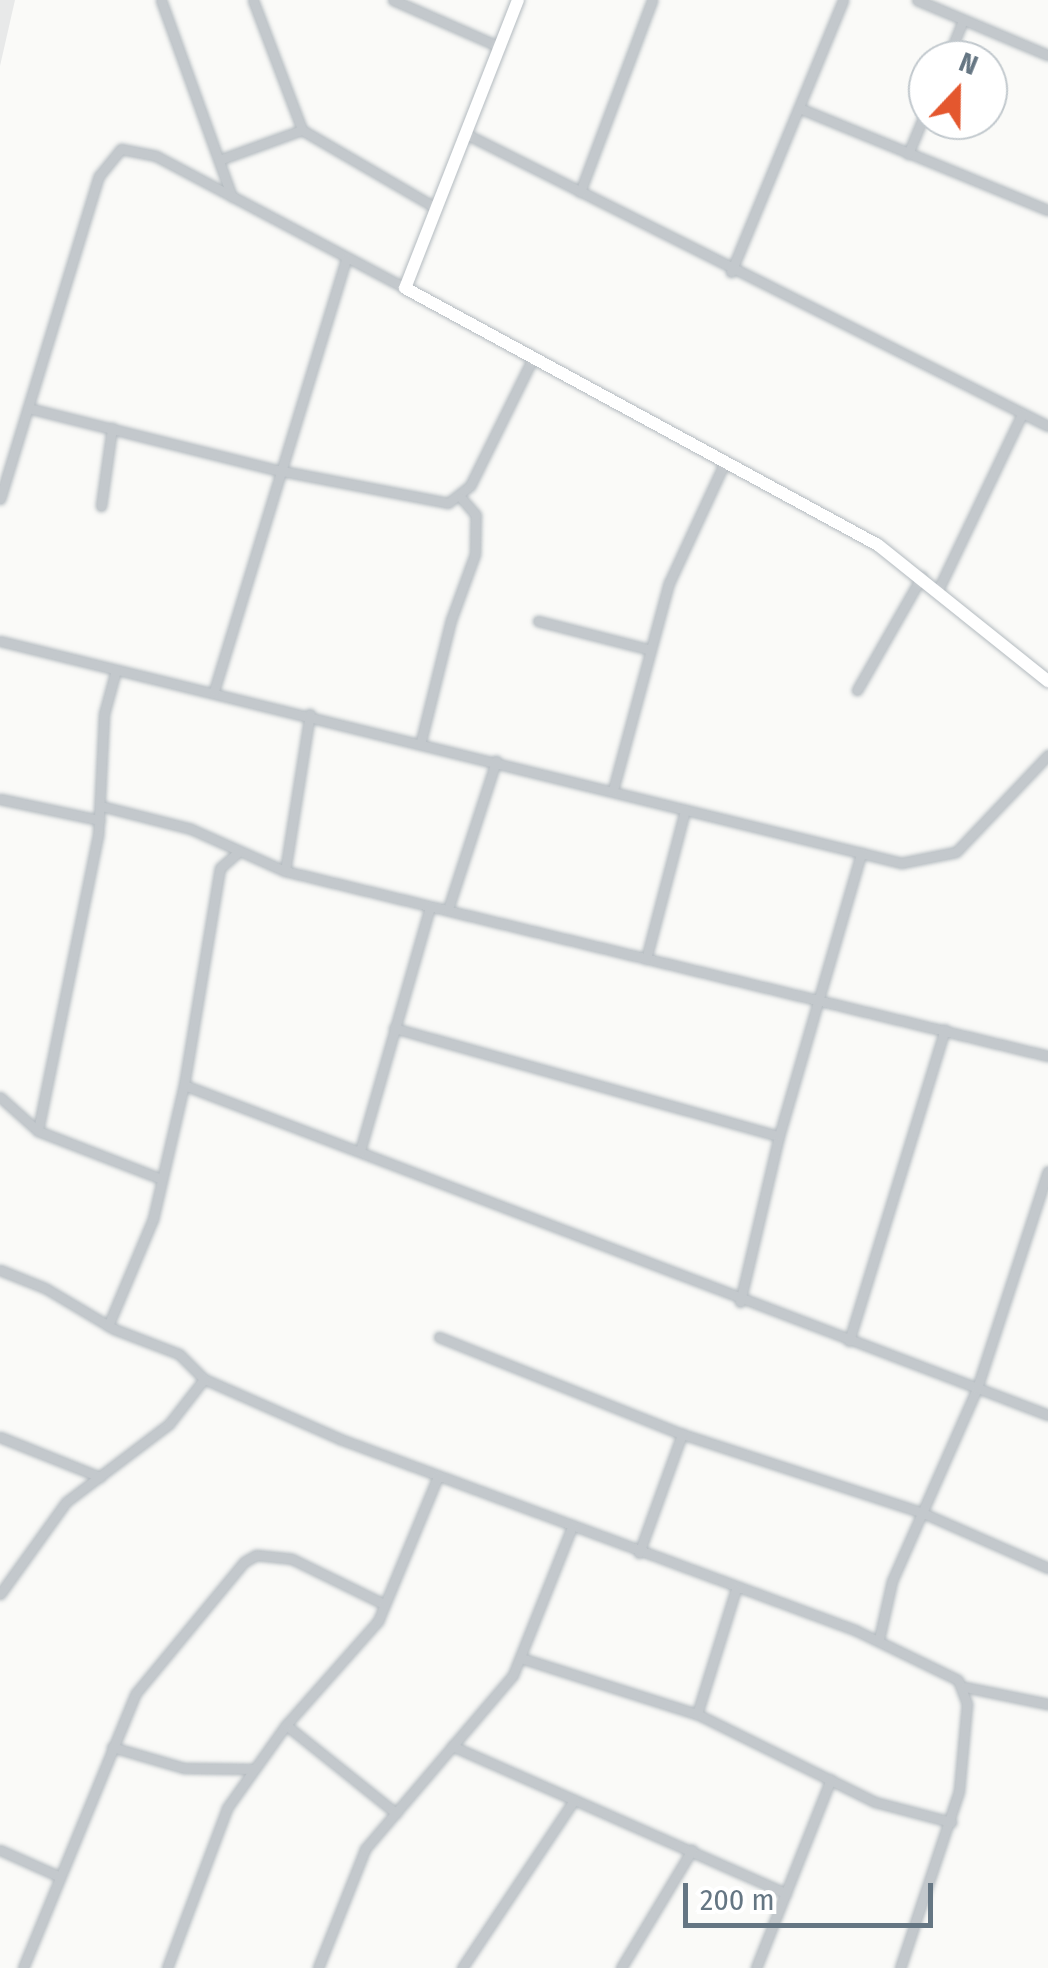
<!DOCTYPE html>
<html>
<head>
<meta charset="utf-8">
<style>
  body { margin:0 }
  #map { position:relative; width:1048px; height:1968px; overflow:hidden; background:#fafaf8; font-family:"Fira Sans Condensed",sans-serif }
  div>[style] { position:absolute }
  .built>* { inset:0; background:#e8e9e9 }
  .roads { filter:drop-shadow(0 0 2px #b3babf) drop-shadow(0 0 2px #b3babf) }
  .street>* { height:9px; margin:-4.5px; padding:0 4.5px; transform-origin:4.5px; border-radius:4.5px; background:#c3c8cc }
  .secondary>* { height:12px; margin:-6px; padding:0 6px; transform-origin:6px; border-radius:6px; background:#fff }
  span { translate:-50% -50%; white-space:nowrap; text-align:center; line-height:1.15; -webkit-text-stroke:10px #fff; paint-order:stroke }
  .north { position:absolute; left:908px; top:40px; width:100px; height:100px; box-sizing:border-box; background:#fff; border:2px solid #c1c8cd; border-radius:50%; rotate:22deg; font-size:28px; font-weight:700; line-height:40px; text-align:center; color:#657683 }
  .north::after { content:''; display:block; margin:auto; width:35px; height:45px; background:#e4572e; clip-path:polygon(50% 0,100% 100%,50% 72%,0 100%) }
  .scale { position:absolute; left:683px; top:1883px; width:250px; height:45px; box-sizing:border-box; border:5px solid #657683; border-top:0; padding-left:12px; font-size:30px; line-height:35px; white-space:nowrap; color:#657683; -webkit-text-stroke:8px #fff; paint-order:stroke }
</style>
</head>
<body>
<div id="map">
  <div class="built">
    <i style="clip-path:polygon(0 0,15px 0,0 66px)"></i>
  </div>
  <div class="roads">
    <div class="street">
      <i style="left:161px;top:0;width:209px;rotate:70.2deg"></i>
      <i style="left:253px;top:0;width:139px;rotate:69.3deg"></i>
      <i style="left:302px;top:130px;width:155px;rotate:30.2deg"></i>
      <i style="left:393px;top:0;width:117px;rotate:23.7deg"></i>
      <i style="left:917px;top:0;width:142px;rotate:22.8deg"></i>
      <i style="left:947px;top:60px;width:43px;rotate:-68.2deg"></i>
      <i style="left:799px;top:108px;width:269px;rotate:22.3deg"></i>
      <i style="left:466px;top:134px;width:651px;rotate:26.64deg"></i>
      <i style="left:908px;top:154px;width:52px;rotate:-67.4deg"></i>
      <i style="left:219px;top:160px;width:88px;rotate:-19.9deg"></i>
      <i style="left:580px;top:192px;width:205px;rotate:-69.4deg"></i>
      <i style="left:731px;top:272px;width:294px;rotate:-67.6deg"></i>
      <i style="left:28px;top:408px;width:257px;rotate:14deg"></i>
      <i style="left:277px;top:470px;width:174px;rotate:10.9deg"></i>
      <i style="left:448px;top:503px;width:28px;rotate:-38deg"></i>
      <i style="left:470px;top:486px;width:140px;rotate:-63.8deg"></i>
      <i style="left:0;top:499px;width:338px;rotate:-73deg"></i>
      <i style="left:99px;top:176px;width:35px;rotate:-51deg"></i>
      <i style="left:121px;top:149px;width:36px;rotate:11deg"></i>
      <i style="left:156px;top:156px;width:282px;rotate:27.9deg"></i>
      <i style="left:101px;top:506px;width:79px;rotate:-82deg"></i>
      <i style="left:939px;top:588px;width:193px;rotate:-64.5deg"></i>
      <i style="left:538px;top:621px;width:114px;rotate:14.3deg"></i>
      <i style="left:0;top:641px;width:928px;rotate:13.84deg"></i>
      <i style="left:901px;top:863px;width:56px;rotate:-11.3deg"></i>
      <i style="left:956px;top:852px;width:134px;rotate:-46.5deg"></i>
      <i style="left:116px;top:670px;width:46px;rotate:105.3deg"></i>
      <i style="left:104px;top:714px;width:121px;rotate:92.8deg"></i>
      <i style="left:98px;top:835px;width:302px;rotate:101.5deg"></i>
      <i style="left:38px;top:1131px;width:133px;rotate:21.2deg"></i>
      <i style="left:857px;top:690px;width:131px;rotate:-60.3deg"></i>
      <i style="left:214px;top:691px;width:452px;rotate:-73deg"></i>
      <i style="left:421px;top:741px;width:125px;rotate:-76.1deg"></i>
      <i style="left:451px;top:620px;width:70px;rotate:-70deg"></i>
      <i style="left:475px;top:554px;width:39px;rotate:-89deg"></i>
      <i style="left:476px;top:515px;width:23px;rotate:-131deg"></i>
      <i style="left:613px;top:790px;width:214px;rotate:-74.9deg"></i>
      <i style="left:669px;top:583px;width:131px;rotate:-65.2deg"></i>
      <i style="left:0;top:799px;width:102px;rotate:11.9deg"></i>
      <i style="left:101px;top:806px;width:93px;rotate:14.3deg"></i>
      <i style="left:191px;top:829px;width:103px;rotate:24.1deg"></i>
      <i style="left:285px;top:871px;width:785px;rotate:13.63deg"></i>
      <i style="left:285px;top:871px;width:159px;rotate:-81deg"></i>
      <i style="left:448px;top:909px;width:156px;rotate:-72deg"></i>
      <i style="left:646px;top:959px;width:154px;rotate:-75.3deg"></i>
      <i style="left:394px;top:1028px;width:400px;rotate:15.7deg"></i>
      <i style="left:184px;top:1085px;width:925px;rotate:20.9deg"></i>
      <i style="left:0;top:1097px;width:51px;rotate:41.8deg"></i>
      <i style="left:360px;top:1151px;width:254px;rotate:-74deg"></i>
      <i style="left:0;top:1270px;width:48px;rotate:21.8deg"></i>
      <i style="left:45px;top:1288px;width:80px;rotate:30.7deg"></i>
      <i style="left:114px;top:1329px;width:70px;rotate:21deg"></i>
      <i style="left:179px;top:1354px;width:35px;rotate:45deg"></i>
      <i style="left:204px;top:1379px;width:149px;rotate:23.8deg"></i>
      <i style="left:340px;top:1439px;width:549px;rotate:20.35deg"></i>
      <i style="left:855px;top:1630px;width:114px;rotate:25.9deg"></i>
      <i style="left:958px;top:1680px;width:26px;rotate:69deg"></i>
      <i style="left:967px;top:1704px;width:87px;rotate:95.3deg"></i>
      <i style="left:959px;top:1791px;width:187px;rotate:108.4deg"></i>
      <i style="left:740px;top:1302px;width:171px;rotate:-76.8deg"></i>
      <i style="left:779px;top:1136px;width:295px;rotate:-73.8deg"></i>
      <i style="left:108px;top:1326px;width:116px;rotate:-67.2deg"></i>
      <i style="left:153px;top:1219px;width:138px;rotate:-77deg"></i>
      <i style="left:184px;top:1085px;width:220px;rotate:-80.6deg"></i>
      <i style="left:220px;top:868px;width:23px;rotate:-41deg"></i>
      <i style="left:439px;top:1337px;width:262px;rotate:21.8deg"></i>
      <i style="left:682px;top:1434px;width:254px;rotate:18.1deg"></i>
      <i style="left:923px;top:1513px;width:137px;rotate:23.7deg"></i>
      <i style="left:849px;top:1341px;width:326px;rotate:-72.9deg"></i>
      <i style="left:0;top:1437px;width:108px;rotate:21.8deg"></i>
      <i style="left:639px;top:1553px;width:127px;rotate:-70.1deg"></i>
      <i style="left:0;top:1594px;width:113px;rotate:-54.3deg"></i>
      <i style="left:66px;top:1502px;width:129px;rotate:-37.1deg"></i>
      <i style="left:169px;top:1424px;width:57px;rotate:-52.1deg"></i>
      <i style="left:879px;top:1639px;width:59px;rotate:-77.4deg"></i>
      <i style="left:892px;top:1581px;width:211px;rotate:-66.2deg"></i>
      <i style="left:977px;top:1388px;width:228px;rotate:-71.9deg"></i>
      <i style="left:521px;top:1658px;width:185px;rotate:17.7deg"></i>
      <i style="left:697px;top:1714px;width:199px;rotate:26.3deg"></i>
      <i style="left:875px;top:1802px;width:79px;rotate:14.7deg"></i>
      <i style="left:965px;top:1687px;width:85px;rotate:11.6deg"></i>
      <i style="left:697px;top:1714px;width:131px;rotate:-72.7deg"></i>
      <i style="left:286px;top:1725px;width:141px;rotate:38.7deg"></i>
      <i style="left:452px;top:1746px;width:365px;rotate:23.8deg"></i>
      <i style="left:112px;top:1747px;width:75px;rotate:16.3deg"></i>
      <i style="left:184px;top:1768px;width:69px;rotate:0.8deg"></i>
      <i style="left:0;top:1850px;width:64px;rotate:24.1deg"></i>
      <i style="left:23px;top:1968px;width:297px;rotate:-67.7deg"></i>
      <i style="left:136px;top:1693px;width:170px;rotate:-50.5deg"></i>
      <i style="left:244px;top:1562px;width:14px;rotate:-30deg"></i>
      <i style="left:256px;top:1555px;width:36px;rotate:6deg"></i>
      <i style="left:292px;top:1559px;width:102px;rotate:26.1deg"></i>
      <i style="left:167px;top:1968px;width:171px;rotate:-69.4deg"></i>
      <i style="left:227px;top:1808px;width:102px;rotate:-54.6deg"></i>
      <i style="left:286px;top:1725px;width:139px;rotate:-48.5deg"></i>
      <i style="left:378px;top:1621px;width:157px;rotate:-67.5deg"></i>
      <i style="left:318px;top:1968px;width:128px;rotate:-68.4deg"></i>
      <i style="left:365px;top:1849px;width:228px;rotate:-49.6deg"></i>
      <i style="left:513px;top:1675px;width:159px;rotate:-68.3deg"></i>
      <i style="left:462px;top:1968px;width:202px;rotate:-56.3deg"></i>
      <i style="left:621px;top:1968px;width:138px;rotate:-59deg"></i>
      <i style="left:756px;top:1968px;width:203px;rotate:-68.4deg"></i>
    </div>
    <div class="secondary">
      <i style="left:518px;top:0;width:309px;rotate:111.4deg"></i>
      <i style="left:405px;top:288px;width:538px;rotate:28.52deg"></i>
      <i style="left:878px;top:545px;width:218px;rotate:38.7deg"></i>
    </div>
  </div>
  <div class="north">N</div>
  <div class="scale">200 m</div>
</div>
</body>
</html>
